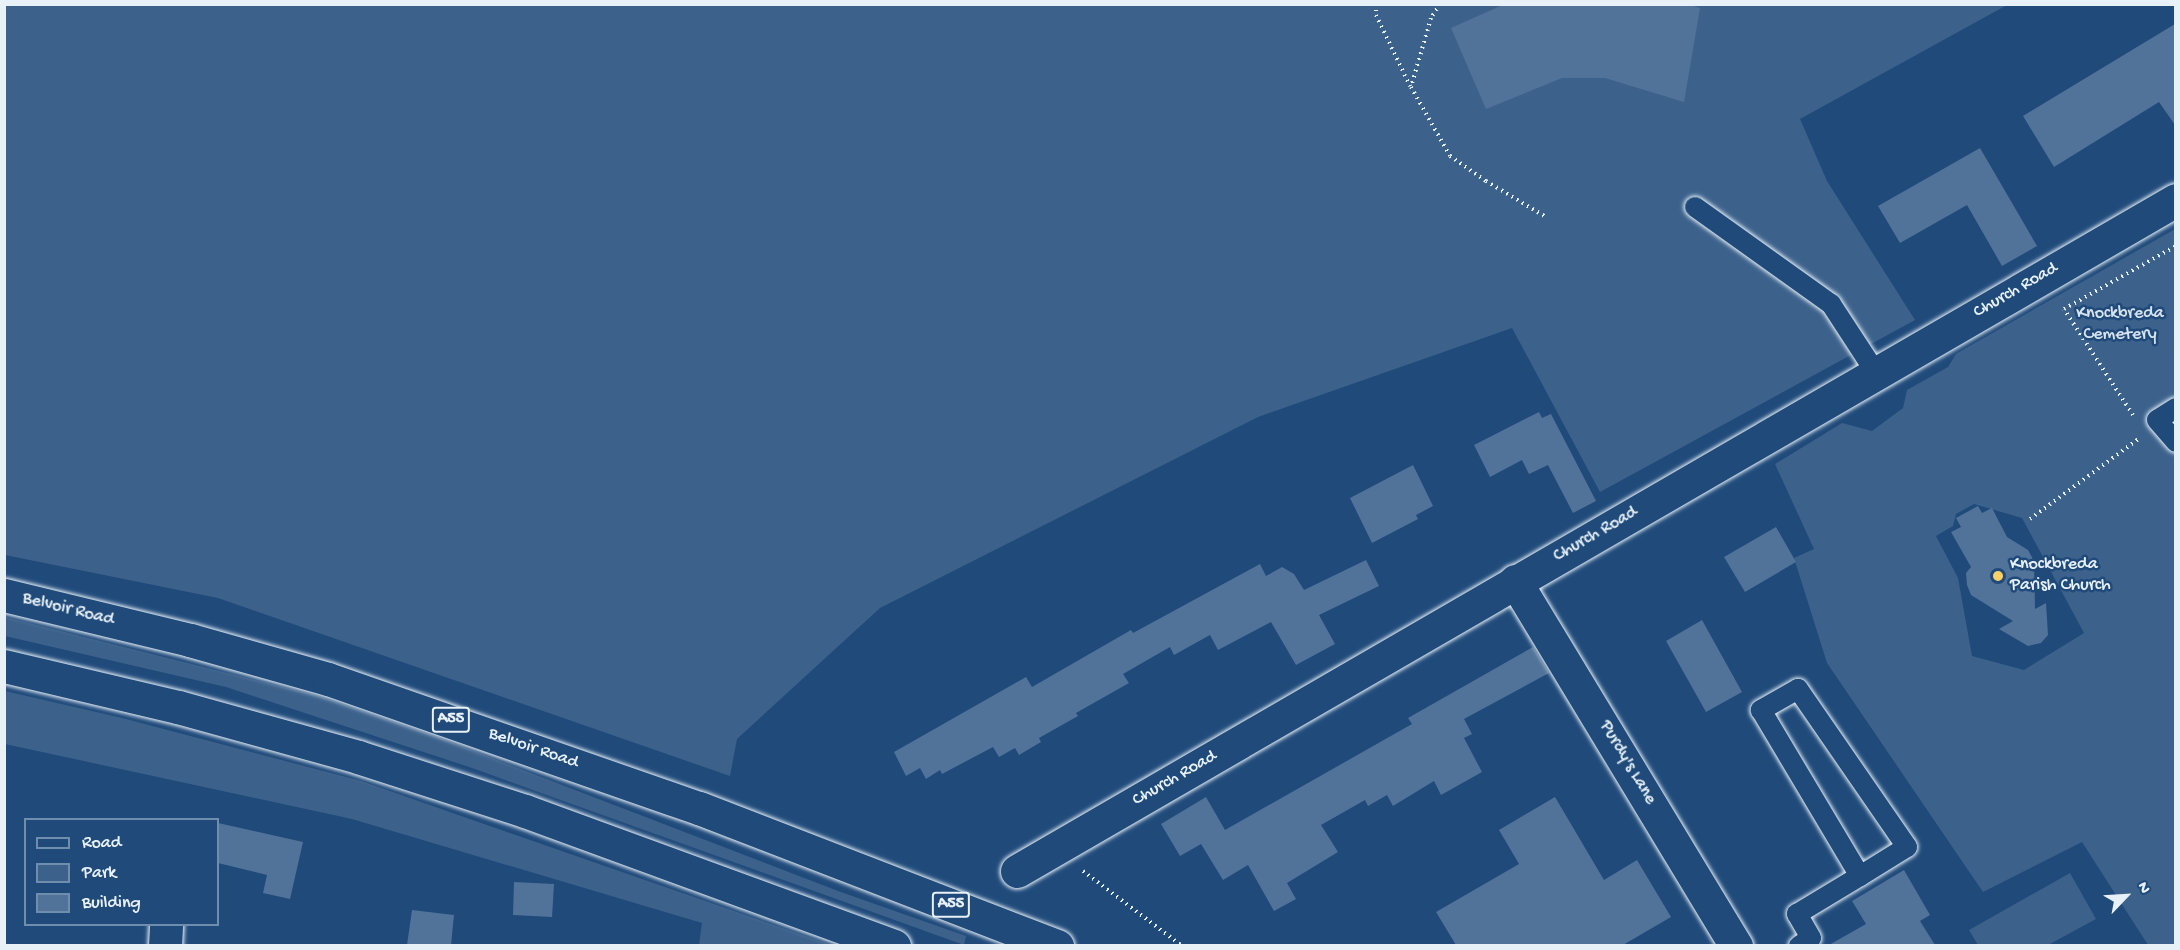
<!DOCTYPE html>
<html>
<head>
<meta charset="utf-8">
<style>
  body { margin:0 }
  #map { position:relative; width:2180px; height:950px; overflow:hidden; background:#1f4a7a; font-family:"Gochi Hand",sans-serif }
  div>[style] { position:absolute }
  .green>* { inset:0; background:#3c628c }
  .building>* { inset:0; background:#517399 }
  .path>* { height:4px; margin-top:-2px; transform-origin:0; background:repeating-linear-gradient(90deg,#e8f1f8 0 1.5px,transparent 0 6px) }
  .roads { filter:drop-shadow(0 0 2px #e8f1f8) drop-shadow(0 0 2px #e8f1f8) }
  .service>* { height:20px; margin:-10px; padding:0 10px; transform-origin:10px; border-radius:10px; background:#1f4a7a }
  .minor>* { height:33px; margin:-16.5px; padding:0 16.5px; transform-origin:16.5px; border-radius:16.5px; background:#1f4a7a }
  .trunk>* { height:33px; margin:-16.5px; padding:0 16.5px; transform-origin:16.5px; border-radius:16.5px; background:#1f4a7a }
  .dots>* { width:16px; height:16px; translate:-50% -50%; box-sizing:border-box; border:3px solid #1f4a7a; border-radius:50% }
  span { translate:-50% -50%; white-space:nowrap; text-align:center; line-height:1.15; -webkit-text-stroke:5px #1f4a7a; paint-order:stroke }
  .shield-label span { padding:2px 4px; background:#1f4a7a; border:2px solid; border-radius:4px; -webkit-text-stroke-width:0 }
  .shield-label { font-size:16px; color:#e8f1f8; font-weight:700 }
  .street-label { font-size:18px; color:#e8f1f8 }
  .park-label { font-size:18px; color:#d7e3ed }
  .poi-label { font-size:18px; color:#e8f1f8 }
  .left { translate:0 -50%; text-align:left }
  .frame { position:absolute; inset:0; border:6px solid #e8f1f8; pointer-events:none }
  .legend { position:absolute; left:24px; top:818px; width:195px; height:108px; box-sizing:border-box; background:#1f4a7a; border:2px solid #6f8dac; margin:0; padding:8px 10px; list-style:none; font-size:18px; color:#e8f1f8 }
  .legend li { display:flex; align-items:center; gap:12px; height:30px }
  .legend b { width:30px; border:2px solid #6f8dac }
  .north { position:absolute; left:2096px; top:866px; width:60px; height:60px; -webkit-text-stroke:4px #1f4a7a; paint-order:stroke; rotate:65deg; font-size:16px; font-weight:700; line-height:24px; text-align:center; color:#e8f1f8 }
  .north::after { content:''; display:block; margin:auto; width:21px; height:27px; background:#e8f1f8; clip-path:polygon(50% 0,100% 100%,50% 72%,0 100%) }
</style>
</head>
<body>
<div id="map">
  <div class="green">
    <i style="clip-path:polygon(4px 5px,2007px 5px,1800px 119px,1827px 181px,1915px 320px,1600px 492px,1512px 328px,1258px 417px,880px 608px,737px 739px,730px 776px,218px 598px,5px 555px)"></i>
    <i style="clip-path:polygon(evenodd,2175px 229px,2175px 945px,2148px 945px,2082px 842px,1983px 892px,1827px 663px,1794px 558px,1814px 549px,1775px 464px,1842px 423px,1872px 431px,1903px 408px,1907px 390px,1948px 367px,1956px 354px,2175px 229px,1974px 504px,2022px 518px,2084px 633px,2024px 670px,1972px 656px,1958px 578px,1936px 536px,1953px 526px,1956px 514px,1974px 504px)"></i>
    <i style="clip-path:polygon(5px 617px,318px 696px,437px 737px,838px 891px,966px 936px,964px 945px,472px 768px,226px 687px,5px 636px)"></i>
    <i style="clip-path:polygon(5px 691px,122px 718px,361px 781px,831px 945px,699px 945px,702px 923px,352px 819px,5px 744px)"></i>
    <i style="clip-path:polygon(2070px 873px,2096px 919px,2048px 945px,1978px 945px,1969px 930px)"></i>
  </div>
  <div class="building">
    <i style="clip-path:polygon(1505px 4px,1688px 4px,1700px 8px,1684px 102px,1605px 78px,1562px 78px,1486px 109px,1451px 28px)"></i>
    <i style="clip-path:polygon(2175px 24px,2175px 125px,2159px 102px,2054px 167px,2023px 116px)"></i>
    <i style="clip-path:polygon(1980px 148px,2037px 246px,2002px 266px,1967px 205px,1900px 243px,1878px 206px)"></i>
    <i style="clip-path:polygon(1539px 412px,1542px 418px,1551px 414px,1596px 501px,1573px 513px,1548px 465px,1529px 474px,1522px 460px,1490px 477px,1474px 445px)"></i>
    <i style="clip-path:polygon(1413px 465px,1433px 506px,1416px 515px,1418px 519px,1372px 543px,1350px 498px)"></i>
    <i style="clip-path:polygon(1978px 506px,1982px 513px,1992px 508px,2007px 537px,2028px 550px,2034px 561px,2035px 609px,2046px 603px,2048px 635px,2041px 643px,2028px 646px,1999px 629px,2013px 621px,1971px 595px,1967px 585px,1966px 573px,1971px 567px,1951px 532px,1961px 527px,1956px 518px)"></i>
    <i style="clip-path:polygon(1776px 527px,1796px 562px,1745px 592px,1724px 557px)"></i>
    <i style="clip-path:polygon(1366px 560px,1379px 586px,1319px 615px,1335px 644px,1296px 665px,1271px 622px,1218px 650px,1210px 635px,1174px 655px,1170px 647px,1123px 674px,1129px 683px,1076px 713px,1078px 716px,1039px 738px,1041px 742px,1019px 755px,1015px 748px,999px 757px,993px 747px,942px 774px,940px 770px,926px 779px,920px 768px,906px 776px,894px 752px,1026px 677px,1032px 687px,1131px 630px,1133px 633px,1260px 564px,1266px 576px,1282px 567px,1294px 574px,1304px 590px)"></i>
    <i style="clip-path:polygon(1702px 620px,1742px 692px,1706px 712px,1666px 641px)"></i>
    <i style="clip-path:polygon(1533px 647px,1549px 673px,1464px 719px,1472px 734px,1464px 738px,1482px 772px,1441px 795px,1434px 781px,1393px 806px,1387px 795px,1368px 806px,1365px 800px,1321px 825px,1338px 852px,1287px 883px,1296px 899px,1274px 911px,1248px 865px,1223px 880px,1201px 844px,1180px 856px,1161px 824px,1206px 797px,1225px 830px,1412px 724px,1408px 718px)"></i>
    <i style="clip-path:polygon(1555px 797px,1604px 880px,1637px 860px,1671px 917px,1623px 945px,1456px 945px,1436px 912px,1519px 864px,1499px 830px)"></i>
    <i style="clip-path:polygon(218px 823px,303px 842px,290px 899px,263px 893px,267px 875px,218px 863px)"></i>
    <i style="clip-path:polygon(1904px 870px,1930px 915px,1920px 921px,1935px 945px,1829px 945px,1866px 924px,1852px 901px)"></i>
    <i style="clip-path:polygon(514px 882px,554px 884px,552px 917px,513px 915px)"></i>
    <i style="clip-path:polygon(412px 910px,454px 915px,451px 945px,407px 945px)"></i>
  </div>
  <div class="path">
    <i style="left:1376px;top:4px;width:11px;rotate:90deg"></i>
    <i style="left:1376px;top:15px;width:79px;rotate:64.4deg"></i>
    <i style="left:1440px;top:4px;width:17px;rotate:123deg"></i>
    <i style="left:1431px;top:18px;width:72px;rotate:106.2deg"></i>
    <i style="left:1411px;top:87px;width:79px;rotate:60.5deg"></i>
    <i style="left:1450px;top:156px;width:44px;rotate:34.8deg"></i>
    <i style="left:1486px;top:181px;width:70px;rotate:31deg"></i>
    <i style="left:2133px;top:415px;width:126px;rotate:-123.1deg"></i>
    <i style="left:2064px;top:309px;width:129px;rotate:-29.4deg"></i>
    <i style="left:2030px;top:519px;width:137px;rotate:-36.4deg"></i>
    <i style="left:1083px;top:871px;width:124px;rotate:37.1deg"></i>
  </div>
  <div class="roads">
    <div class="service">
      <i style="left:1695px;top:207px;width:167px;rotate:35.5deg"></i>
      <i style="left:1831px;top:304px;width:82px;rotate:56.9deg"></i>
      <i style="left:2176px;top:408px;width:22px;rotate:148deg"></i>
      <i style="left:2157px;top:420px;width:29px;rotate:49deg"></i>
      <i style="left:1799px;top:946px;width:14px;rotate:-34deg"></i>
      <i style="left:1811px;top:938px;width:28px;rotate:-120deg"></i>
      <i style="left:1797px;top:914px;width:74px;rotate:-31.1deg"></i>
      <i style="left:1860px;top:876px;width:55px;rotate:-31.7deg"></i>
      <i style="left:1907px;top:847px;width:192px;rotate:-124.6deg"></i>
      <i style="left:1798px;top:689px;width:43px;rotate:150.4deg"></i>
      <i style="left:1761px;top:710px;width:193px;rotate:59.2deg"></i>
    </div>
    <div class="minor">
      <i style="left:1515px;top:581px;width:427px;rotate:58.8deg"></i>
      <i style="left:1017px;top:871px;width:1339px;rotate:-30.07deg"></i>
      <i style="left:165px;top:946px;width:22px;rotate:-87deg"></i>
    </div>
    <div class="trunk">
      <i style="left:4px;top:595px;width:191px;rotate:13.6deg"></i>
      <i style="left:190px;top:640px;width:143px;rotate:15.8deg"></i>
      <i style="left:328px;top:679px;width:393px;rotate:19.2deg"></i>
      <i style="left:699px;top:808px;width:384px;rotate:21.1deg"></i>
      <i style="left:4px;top:666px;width:179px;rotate:13.3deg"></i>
      <i style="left:178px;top:707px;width:187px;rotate:15.5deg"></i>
      <i style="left:358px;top:757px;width:176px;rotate:17.9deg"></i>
      <i style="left:525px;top:811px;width:393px;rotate:20.1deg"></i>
    </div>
  </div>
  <div class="dots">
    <i style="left:1998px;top:576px;background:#ffd166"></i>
  </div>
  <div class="shield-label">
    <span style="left:451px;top:720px">A55</span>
    <span style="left:951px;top:905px">A55</span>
  </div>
  <div class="street-label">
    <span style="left:2016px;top:291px;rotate:-30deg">Church Road</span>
    <span style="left:1596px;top:535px;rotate:-30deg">Church Road</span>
    <span style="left:68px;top:610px;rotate:14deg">Belvoir Road</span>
    <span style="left:533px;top:749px;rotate:19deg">Belvoir Road</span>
    <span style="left:1627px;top:763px;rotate:59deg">Purdy's Lane</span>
    <span style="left:1175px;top:779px;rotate:-30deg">Church Road</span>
  </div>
  <div class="park-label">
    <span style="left:2120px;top:325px">Knockbreda<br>Cemetery</span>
  </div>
  <div class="poi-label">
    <span class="left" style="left:2010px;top:576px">Knockbreda<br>Parish Church</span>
  </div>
  <div class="frame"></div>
  <ul class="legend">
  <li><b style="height:8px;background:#1f4a7a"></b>Road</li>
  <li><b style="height:16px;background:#3c628c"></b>Park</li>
  <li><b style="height:16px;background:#517399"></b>Building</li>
  </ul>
  <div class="north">N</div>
</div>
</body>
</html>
